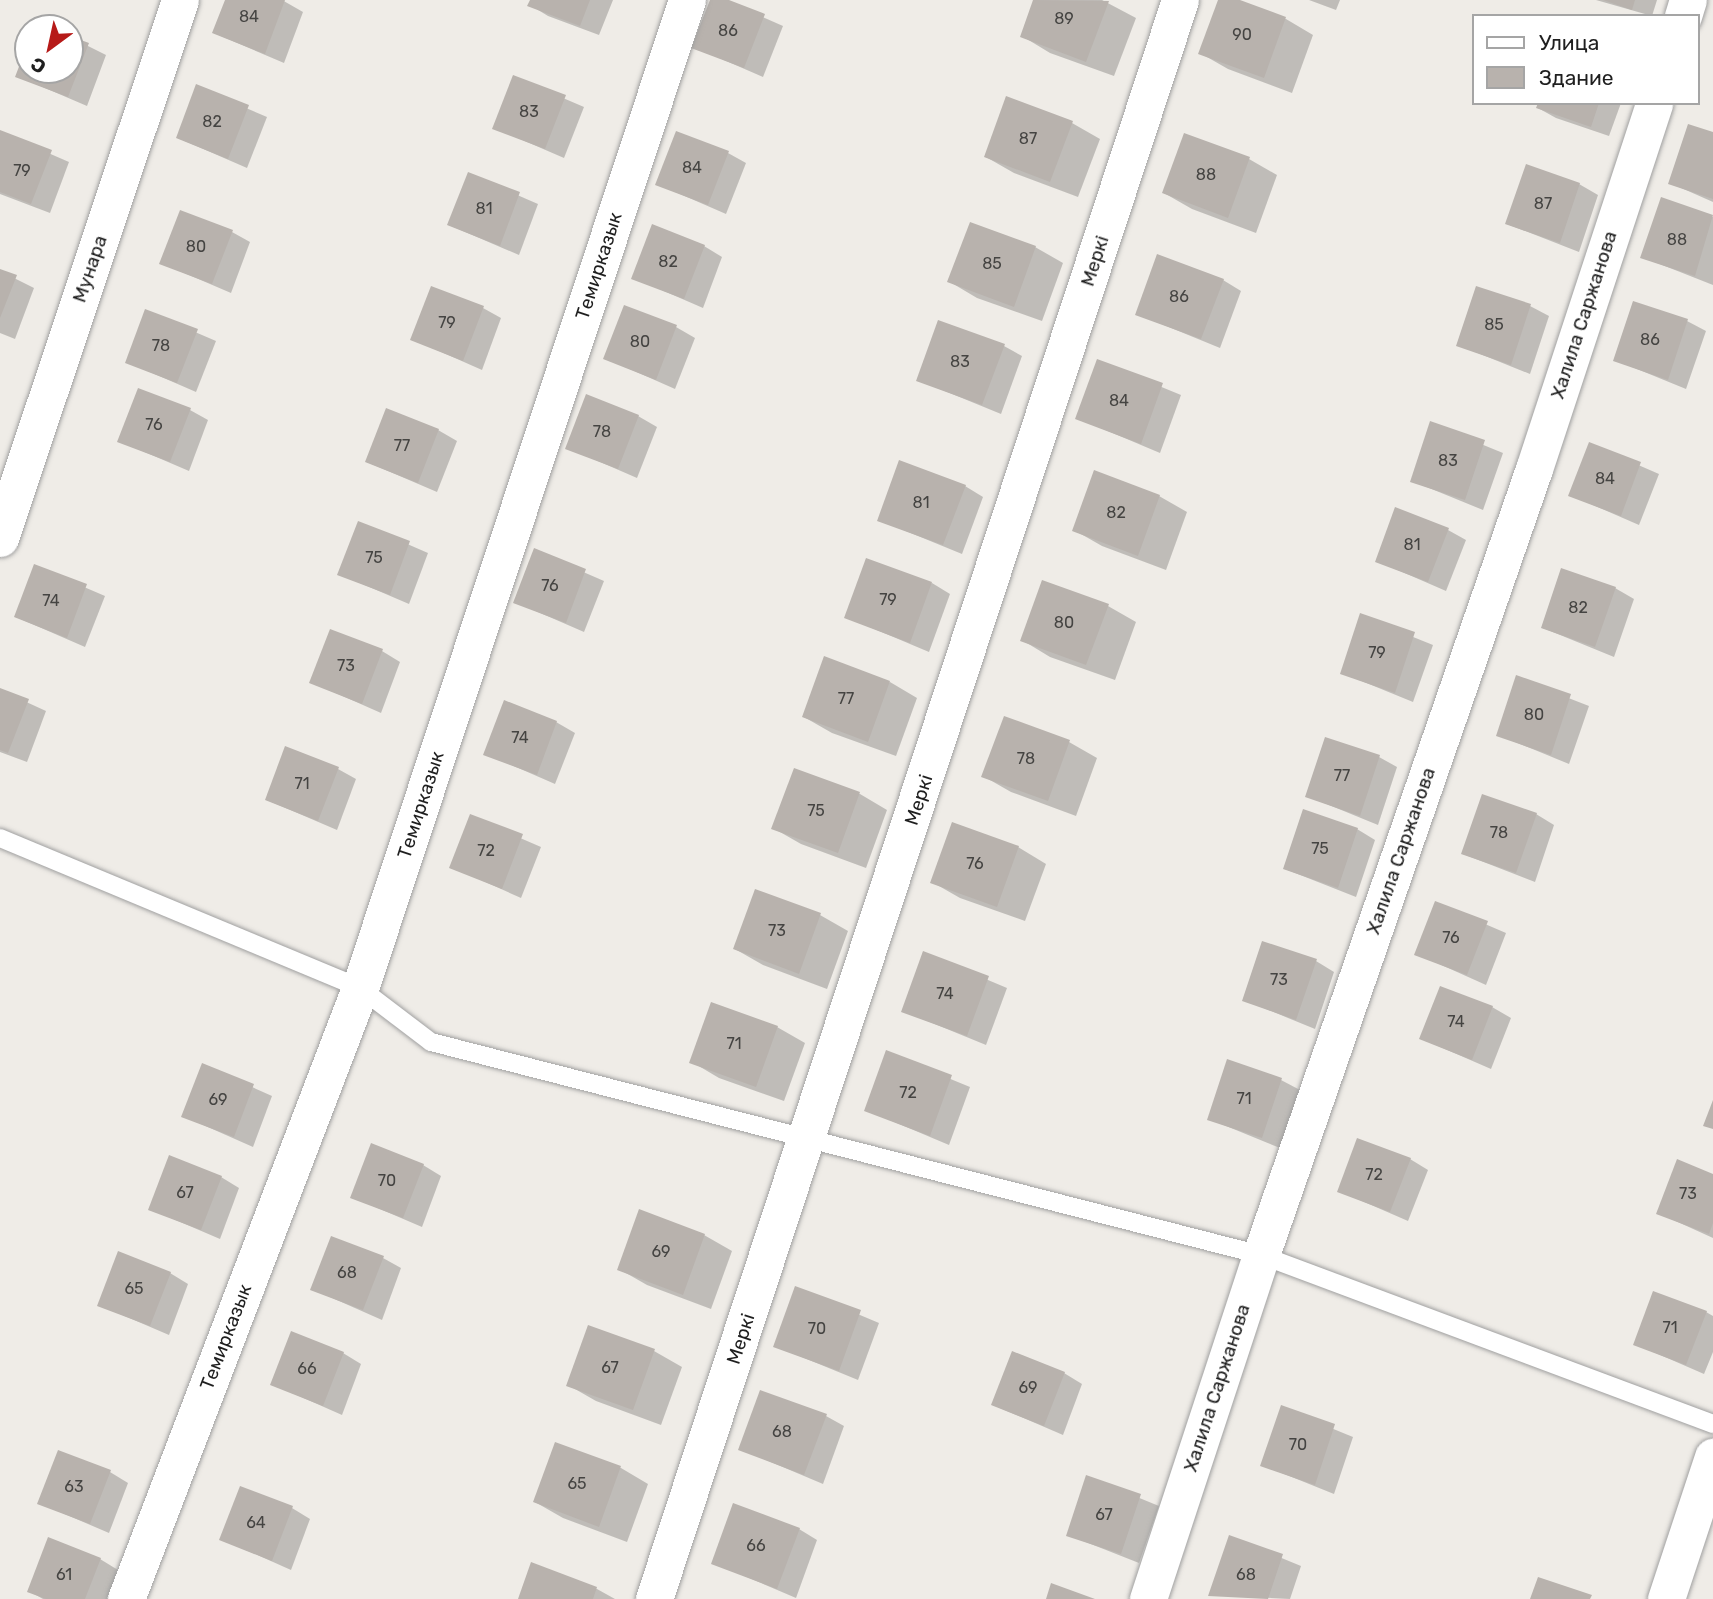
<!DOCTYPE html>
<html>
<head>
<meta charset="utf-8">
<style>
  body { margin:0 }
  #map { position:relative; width:1713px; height:1599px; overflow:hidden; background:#efece7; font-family:Rubik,sans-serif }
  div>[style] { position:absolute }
  .shadow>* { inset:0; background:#0003 }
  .building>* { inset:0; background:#b8b2ad }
  .roads { filter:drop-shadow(0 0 2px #a0a0a0) drop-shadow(0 0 2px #a0a0a0) }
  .service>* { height:18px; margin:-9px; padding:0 9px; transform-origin:9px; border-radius:9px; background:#fff }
  .minor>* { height:37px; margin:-18.5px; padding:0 18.5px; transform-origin:18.5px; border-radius:18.5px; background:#fff }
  span { translate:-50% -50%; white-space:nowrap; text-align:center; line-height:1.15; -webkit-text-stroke:5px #fff; paint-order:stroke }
  .number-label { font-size:16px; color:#454442 }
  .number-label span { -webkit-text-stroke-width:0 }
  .street-label { font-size:19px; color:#1f1f1f }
  .legend { position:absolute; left:1472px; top:14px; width:228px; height:91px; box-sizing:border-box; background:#fff; border:2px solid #a5a5a5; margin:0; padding:9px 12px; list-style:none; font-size:21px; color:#1f1f1f }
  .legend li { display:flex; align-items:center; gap:14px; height:35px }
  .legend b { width:35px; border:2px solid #a5a5a5 }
  .north { position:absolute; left:14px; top:14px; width:70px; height:70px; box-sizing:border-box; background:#fff; border:2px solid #a5a5a5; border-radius:50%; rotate:213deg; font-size:19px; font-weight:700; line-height:28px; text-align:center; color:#1f1f1f }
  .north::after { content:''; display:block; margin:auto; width:24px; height:32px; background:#b61a18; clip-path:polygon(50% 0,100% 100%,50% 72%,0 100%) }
</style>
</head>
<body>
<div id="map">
  <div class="shadow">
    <i style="clip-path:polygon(227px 0,282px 0,303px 12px,284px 63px,214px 33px)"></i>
    <i style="clip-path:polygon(532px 0,613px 0,599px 35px,548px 16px,530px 5px)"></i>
    <i style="clip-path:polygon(712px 0,724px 0,783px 26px,763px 77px,694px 47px)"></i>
    <i style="clip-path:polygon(1035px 0,1102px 0,1136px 18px,1114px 76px,1050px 53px,1022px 36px)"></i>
    <i style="clip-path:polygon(1219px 0,1235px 0,1286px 19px,1313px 35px,1292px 93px,1228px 69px,1200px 53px)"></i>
    <i style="clip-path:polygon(1309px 0,1340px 0,1336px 10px)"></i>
    <i style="clip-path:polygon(1596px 0,1657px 0,1652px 16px)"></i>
    <i style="clip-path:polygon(70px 37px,106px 55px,87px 106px,17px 76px,28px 47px,28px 70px,70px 70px)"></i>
    <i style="clip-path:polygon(514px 77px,584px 107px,564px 158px,495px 128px)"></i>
    <i style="clip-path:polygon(197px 87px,267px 117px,247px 168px,178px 138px)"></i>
    <i style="clip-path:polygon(1540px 103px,1621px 103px,1609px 136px,1556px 118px,1538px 108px)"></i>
    <i style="clip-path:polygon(1072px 123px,1100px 139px,1078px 197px,1014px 173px,986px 157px)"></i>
    <i style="clip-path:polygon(0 132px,69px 162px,50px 213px,0 194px)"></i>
    <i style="clip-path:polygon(1713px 134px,1713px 202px,1670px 183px)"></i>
    <i style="clip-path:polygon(728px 153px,746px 163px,726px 214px,657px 184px)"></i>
    <i style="clip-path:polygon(1249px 159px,1277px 175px,1256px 233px,1192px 209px,1164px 193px)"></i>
    <i style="clip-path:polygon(469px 174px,538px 204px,519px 255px,449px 225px)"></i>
    <i style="clip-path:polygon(1579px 184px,1598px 195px,1579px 252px,1507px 224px)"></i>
    <i style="clip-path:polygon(1662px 199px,1713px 217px,1713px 285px,1642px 257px)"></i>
    <i style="clip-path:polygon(232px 232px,250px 242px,231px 293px,161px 263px)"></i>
    <i style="clip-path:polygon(704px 246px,722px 257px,703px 308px,634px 278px)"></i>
    <i style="clip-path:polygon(1035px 247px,1063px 263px,1042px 321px,977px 298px,950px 282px)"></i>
    <i style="clip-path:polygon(0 271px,34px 288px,15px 339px,0 333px)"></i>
    <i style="clip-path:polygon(1223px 280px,1241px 291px,1220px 348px,1137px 314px)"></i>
    <i style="clip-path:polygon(1530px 306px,1549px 316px,1530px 374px,1458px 345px)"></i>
    <i style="clip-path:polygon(483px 308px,501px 318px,482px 370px,412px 339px)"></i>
    <i style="clip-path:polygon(146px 311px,216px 341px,196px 392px,127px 362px)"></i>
    <i style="clip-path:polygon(1687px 321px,1706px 331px,1686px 389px,1615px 360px)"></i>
    <i style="clip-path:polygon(676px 327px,695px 338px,675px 389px,605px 358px)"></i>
    <i style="clip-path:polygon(1004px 346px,1022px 356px,1001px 414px,918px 380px)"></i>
    <i style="clip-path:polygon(1098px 361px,1181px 395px,1160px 453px,1077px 418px)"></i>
    <i style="clip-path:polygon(190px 410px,208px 420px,189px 471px,119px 441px)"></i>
    <i style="clip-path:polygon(638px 416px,657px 427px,637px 478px,568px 448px)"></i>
    <i style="clip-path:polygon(1432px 424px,1503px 453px,1483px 510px,1412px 481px)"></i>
    <i style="clip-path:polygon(438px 430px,457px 441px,437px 492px,367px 462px)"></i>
    <i style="clip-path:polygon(1590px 444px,1659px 474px,1639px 525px,1570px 495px)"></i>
    <i style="clip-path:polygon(965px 486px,983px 497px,962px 554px,879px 520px)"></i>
    <i style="clip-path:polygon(1159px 496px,1187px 512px,1166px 570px,1102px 546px,1074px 530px)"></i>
    <i style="clip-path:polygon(359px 523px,428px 553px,409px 604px,339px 574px)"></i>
    <i style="clip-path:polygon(1448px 530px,1466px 540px,1446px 591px,1377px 561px)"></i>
    <i style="clip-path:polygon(535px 551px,604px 581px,584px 632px,515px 602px)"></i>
    <i style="clip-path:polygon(35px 566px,105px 596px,85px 647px,16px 617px)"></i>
    <i style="clip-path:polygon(932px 583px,950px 594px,929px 652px,846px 617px)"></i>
    <i style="clip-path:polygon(1615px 588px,1634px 599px,1614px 657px,1543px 628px)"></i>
    <i style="clip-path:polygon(1108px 606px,1136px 622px,1115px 680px,1050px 657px,1022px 640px)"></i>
    <i style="clip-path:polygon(1361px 616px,1433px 645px,1413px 702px,1342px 673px)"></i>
    <i style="clip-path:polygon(382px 651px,400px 662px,381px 713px,311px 682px)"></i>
    <i style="clip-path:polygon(1517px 678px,1589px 706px,1569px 764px,1498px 735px)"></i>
    <i style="clip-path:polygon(890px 682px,917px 698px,896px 756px,832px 733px,804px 717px)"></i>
    <i style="clip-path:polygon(0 690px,46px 711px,27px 762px,0 752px)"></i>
    <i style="clip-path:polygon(556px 722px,575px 733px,555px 784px,486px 754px)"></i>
    <i style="clip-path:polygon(1069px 742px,1097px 758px,1076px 816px,1011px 792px,983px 776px)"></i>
    <i style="clip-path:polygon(1379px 757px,1397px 767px,1378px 825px,1307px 796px)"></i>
    <i style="clip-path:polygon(338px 769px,356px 779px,337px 830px,267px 800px)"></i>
    <i style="clip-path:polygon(795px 770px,860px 794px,887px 810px,866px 868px,801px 844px,773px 828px)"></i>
    <i style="clip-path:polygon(1536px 814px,1554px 825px,1535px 882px,1463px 854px)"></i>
    <i style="clip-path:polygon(471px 817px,541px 847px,521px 898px,452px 867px)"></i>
    <i style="clip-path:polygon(1357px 829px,1375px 840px,1356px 897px,1285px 869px)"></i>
    <i style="clip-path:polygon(1018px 847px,1046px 864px,1025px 921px,960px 898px,932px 882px)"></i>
    <i style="clip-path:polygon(756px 891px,820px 915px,848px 931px,827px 989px,763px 965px,735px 949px)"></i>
    <i style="clip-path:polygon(1436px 903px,1506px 933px,1486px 985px,1417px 954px)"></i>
    <i style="clip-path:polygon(924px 953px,1007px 988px,986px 1045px,903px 1011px)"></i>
    <i style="clip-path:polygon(1316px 961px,1334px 972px,1315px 1029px,1244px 1000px)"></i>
    <i style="clip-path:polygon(1492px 1007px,1511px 1018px,1491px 1069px,1422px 1039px)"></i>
    <i style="clip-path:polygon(777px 1027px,805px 1043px,784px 1101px,719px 1078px,692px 1062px)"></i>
    <i style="clip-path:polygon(887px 1053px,970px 1087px,949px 1145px,866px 1110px)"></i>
    <i style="clip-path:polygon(203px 1065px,272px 1096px,253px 1147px,183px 1116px)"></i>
    <i style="clip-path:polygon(1281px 1080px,1300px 1090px,1280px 1148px,1209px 1119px)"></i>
    <i style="clip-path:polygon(1410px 1159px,1428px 1170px,1408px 1221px,1339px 1191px)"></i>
    <i style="clip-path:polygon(423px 1165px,441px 1176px,422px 1227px,352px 1197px)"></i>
    <i style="clip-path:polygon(1713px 1175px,1713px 1238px,1658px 1213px)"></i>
    <i style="clip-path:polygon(221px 1177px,239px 1188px,220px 1239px,150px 1209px)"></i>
    <i style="clip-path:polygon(704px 1235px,732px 1251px,711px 1309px,647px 1285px,619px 1269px)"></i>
    <i style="clip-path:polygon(383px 1258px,401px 1268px,382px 1320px,312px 1289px)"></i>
    <i style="clip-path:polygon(170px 1273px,188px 1284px,169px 1335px,99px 1305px)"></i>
    <i style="clip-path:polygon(796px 1288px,879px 1323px,858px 1380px,775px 1346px)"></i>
    <i style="clip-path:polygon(1706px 1312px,1713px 1316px,1713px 1352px,1704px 1374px,1635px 1344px)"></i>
    <i style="clip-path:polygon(654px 1351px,682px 1367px,661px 1425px,596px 1401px,568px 1385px)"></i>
    <i style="clip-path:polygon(343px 1353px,361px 1364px,342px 1415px,272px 1384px)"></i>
    <i style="clip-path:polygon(1064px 1373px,1082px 1384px,1063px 1435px,993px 1405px)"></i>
    <i style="clip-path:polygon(1282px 1408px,1353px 1437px,1334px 1494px,1262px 1465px)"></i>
    <i style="clip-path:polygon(826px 1416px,844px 1426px,823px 1484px,740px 1449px)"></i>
    <i style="clip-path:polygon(556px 1444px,621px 1468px,648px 1484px,627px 1542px,563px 1518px,535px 1502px)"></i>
    <i style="clip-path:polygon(110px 1472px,128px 1483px,109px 1533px,39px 1503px)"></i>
    <i style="clip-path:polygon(1088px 1477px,1159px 1506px,1139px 1563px,1068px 1535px)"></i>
    <i style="clip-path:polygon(292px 1508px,310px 1519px,291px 1570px,221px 1539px)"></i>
    <i style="clip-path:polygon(799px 1529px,817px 1540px,796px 1598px,714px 1563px)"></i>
    <i style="clip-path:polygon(1230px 1537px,1301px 1566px,1290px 1599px,1210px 1595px)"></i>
    <i style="clip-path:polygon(100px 1559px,118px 1570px,107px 1599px,43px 1599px,29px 1591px)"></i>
    <i style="clip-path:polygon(532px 1565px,597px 1589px,615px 1599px,519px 1599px)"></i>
  </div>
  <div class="building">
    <i style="clip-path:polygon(225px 0,285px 0,265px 54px,212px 33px)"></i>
    <i style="clip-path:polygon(530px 0,590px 0,580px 26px,527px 6px)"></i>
    <i style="clip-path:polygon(710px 0,729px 0,765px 14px,744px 68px,691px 48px)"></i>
    <i style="clip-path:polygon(1033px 0,1109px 1px,1086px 62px,1020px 37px)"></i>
    <i style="clip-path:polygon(1218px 0,1240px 0,1286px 17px,1264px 78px,1198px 54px)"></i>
    <i style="clip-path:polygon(1603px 0,1635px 0,1632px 10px)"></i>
    <i style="clip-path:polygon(70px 36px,89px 43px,68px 97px,15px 77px,28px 43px,28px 70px,70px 70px)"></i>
    <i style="clip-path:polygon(513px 75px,566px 95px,545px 149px,492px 129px)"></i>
    <i style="clip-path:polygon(196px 84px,249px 105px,228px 159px,176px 138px)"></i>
    <i style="clip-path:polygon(1006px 96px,1073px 121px,1050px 182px,984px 157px)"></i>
    <i style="clip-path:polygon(1538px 103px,1599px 103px,1591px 127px,1536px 108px)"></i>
    <i style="clip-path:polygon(1688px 124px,1713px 132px,1713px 199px,1668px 184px)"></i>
    <i style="clip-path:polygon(0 130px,52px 150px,31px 204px,0 192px)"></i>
    <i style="clip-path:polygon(676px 131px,729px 151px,708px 205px,655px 185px)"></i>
    <i style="clip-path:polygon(1184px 133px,1250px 157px,1228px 218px,1162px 193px)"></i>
    <i style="clip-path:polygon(1526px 164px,1580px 183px,1560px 243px,1505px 224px)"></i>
    <i style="clip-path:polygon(468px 172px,520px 192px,500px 246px,447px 225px)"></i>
    <i style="clip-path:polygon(1661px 197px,1713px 215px,1695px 276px,1640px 258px)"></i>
    <i style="clip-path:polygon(180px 210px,233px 230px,212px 284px,159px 264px)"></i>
    <i style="clip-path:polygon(970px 222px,1036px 246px,1014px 307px,947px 282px)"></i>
    <i style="clip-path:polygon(652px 224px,705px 245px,684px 299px,631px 279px)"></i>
    <i style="clip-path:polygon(1157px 254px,1224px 279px,1201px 339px,1135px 315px)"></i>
    <i style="clip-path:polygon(0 269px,17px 275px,0 318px)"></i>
    <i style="clip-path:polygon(431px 286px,484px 306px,463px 361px,410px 340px)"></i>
    <i style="clip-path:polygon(1476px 286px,1531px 304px,1511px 365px,1456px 346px)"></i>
    <i style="clip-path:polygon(1633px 301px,1688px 319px,1668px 380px,1613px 361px)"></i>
    <i style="clip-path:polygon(624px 305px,677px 325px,656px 380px,603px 359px)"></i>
    <i style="clip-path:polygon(145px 309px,198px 329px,177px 383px,125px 363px)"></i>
    <i style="clip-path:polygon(938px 320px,1005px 344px,982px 405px,916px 381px)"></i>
    <i style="clip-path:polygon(1097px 359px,1163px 383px,1141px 444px,1075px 419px)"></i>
    <i style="clip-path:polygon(138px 388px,191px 408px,170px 462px,117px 442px)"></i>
    <i style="clip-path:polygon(586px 394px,639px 415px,618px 469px,565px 449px)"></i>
    <i style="clip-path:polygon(386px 408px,439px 429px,418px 483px,365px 462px)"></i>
    <i style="clip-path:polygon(1430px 421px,1485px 440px,1465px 500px,1410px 482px)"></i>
    <i style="clip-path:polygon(1589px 442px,1641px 462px,1621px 516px,1568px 496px)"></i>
    <i style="clip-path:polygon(899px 460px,966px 485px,943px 545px,877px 521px)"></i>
    <i style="clip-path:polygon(1094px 470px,1160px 495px,1138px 556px,1072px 531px)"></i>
    <i style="clip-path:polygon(1395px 507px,1449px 528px,1428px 582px,1375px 562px)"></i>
    <i style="clip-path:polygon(358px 521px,410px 541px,390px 595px,337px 575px)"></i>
    <i style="clip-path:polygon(534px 548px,586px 569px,566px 623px,513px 603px)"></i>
    <i style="clip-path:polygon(866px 558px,932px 582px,910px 643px,844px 618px)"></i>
    <i style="clip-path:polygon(34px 564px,87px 584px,67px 638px,14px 617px)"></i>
    <i style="clip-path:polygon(1561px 568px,1616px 587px,1595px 647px,1541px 628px)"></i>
    <i style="clip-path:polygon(1042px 580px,1109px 604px,1086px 665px,1020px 641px)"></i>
    <i style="clip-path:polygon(1360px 613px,1415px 632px,1395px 693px,1340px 674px)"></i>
    <i style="clip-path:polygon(330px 629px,383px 649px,362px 704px,309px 683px)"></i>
    <i style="clip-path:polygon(824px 656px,890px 681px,868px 742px,802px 717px)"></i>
    <i style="clip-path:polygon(1516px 675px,1571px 694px,1551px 755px,1496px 736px)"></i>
    <i style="clip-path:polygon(0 688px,29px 699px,8px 753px,0 750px)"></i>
    <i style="clip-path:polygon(504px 700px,557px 721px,537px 775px,483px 755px)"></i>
    <i style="clip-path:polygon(1004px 716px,1070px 740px,1048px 801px,981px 777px)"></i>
    <i style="clip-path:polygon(1325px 737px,1380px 755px,1360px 816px,1305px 797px)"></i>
    <i style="clip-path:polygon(285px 746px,339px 767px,318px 821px,265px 800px)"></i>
    <i style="clip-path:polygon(794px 768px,860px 792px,838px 853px,771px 829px)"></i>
    <i style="clip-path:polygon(1482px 794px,1537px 813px,1516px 873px,1461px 854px)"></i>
    <i style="clip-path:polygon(1303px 809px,1358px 828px,1338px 888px,1283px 869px)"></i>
    <i style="clip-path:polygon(470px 814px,523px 834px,502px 889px,449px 868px)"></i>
    <i style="clip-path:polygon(952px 822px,1019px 846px,997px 907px,930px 883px)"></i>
    <i style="clip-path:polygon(755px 889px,821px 913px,799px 974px,733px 949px)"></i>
    <i style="clip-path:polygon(1435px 901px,1488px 921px,1467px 975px,1414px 955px)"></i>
    <i style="clip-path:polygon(1262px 941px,1317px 959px,1296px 1020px,1242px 1001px)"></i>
    <i style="clip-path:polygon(923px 951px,989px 976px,967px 1036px,901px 1012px)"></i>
    <i style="clip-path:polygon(1440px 986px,1493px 1006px,1472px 1060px,1419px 1039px)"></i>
    <i style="clip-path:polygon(711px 1002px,778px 1026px,756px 1087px,689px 1063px)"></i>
    <i style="clip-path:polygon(886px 1050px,952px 1075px,930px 1136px,864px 1111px)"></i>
    <i style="clip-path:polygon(1227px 1059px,1282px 1078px,1262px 1138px,1207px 1120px)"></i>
    <i style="clip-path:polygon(202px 1063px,254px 1084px,234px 1137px,181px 1117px)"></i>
    <i style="clip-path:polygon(1713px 1100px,1713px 1129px,1703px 1126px)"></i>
    <i style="clip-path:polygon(1357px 1138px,1411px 1158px,1390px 1212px,1337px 1192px)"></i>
    <i style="clip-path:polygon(371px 1143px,424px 1164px,403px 1218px,350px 1198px)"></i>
    <i style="clip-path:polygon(169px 1155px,222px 1176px,201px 1230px,148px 1210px)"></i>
    <i style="clip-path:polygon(1677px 1159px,1713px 1174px,1713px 1223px,1709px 1234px,1656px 1214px)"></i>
    <i style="clip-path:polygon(639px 1209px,705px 1234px,683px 1295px,617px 1270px)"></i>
    <i style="clip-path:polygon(331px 1236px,384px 1256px,363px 1310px,310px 1290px)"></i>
    <i style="clip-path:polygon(118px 1251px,171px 1272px,150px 1326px,97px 1306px)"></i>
    <i style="clip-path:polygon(795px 1286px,861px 1310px,839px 1371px,773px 1347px)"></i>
    <i style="clip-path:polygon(1653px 1291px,1707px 1311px,1686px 1365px,1633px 1345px)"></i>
    <i style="clip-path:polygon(588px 1325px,655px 1349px,633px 1410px,566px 1386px)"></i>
    <i style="clip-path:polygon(291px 1331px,344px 1352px,323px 1406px,270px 1385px)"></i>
    <i style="clip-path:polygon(1012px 1351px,1065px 1372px,1044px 1426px,991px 1405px)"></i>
    <i style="clip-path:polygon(760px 1390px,827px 1414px,804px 1475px,738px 1450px)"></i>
    <i style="clip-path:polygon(1281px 1405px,1335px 1424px,1315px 1485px,1260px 1466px)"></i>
    <i style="clip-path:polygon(555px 1442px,621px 1466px,599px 1527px,533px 1502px)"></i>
    <i style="clip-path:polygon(58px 1450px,111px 1470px,90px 1524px,37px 1504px)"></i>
    <i style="clip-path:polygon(1086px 1475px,1141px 1494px,1121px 1554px,1066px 1536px)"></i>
    <i style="clip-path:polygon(240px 1486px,293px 1506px,272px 1561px,219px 1540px)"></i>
    <i style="clip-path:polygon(733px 1503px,800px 1528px,777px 1589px,711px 1564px)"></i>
    <i style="clip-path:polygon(1229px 1535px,1283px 1554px,1268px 1599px,1208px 1596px)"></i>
    <i style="clip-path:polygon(48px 1537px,101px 1558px,85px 1599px,46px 1599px,27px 1592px)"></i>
    <i style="clip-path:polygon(531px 1562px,597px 1587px,593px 1599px,518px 1599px)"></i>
    <i style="clip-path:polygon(1538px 1577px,1592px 1595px,1590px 1599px,1530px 1599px)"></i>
    <i style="clip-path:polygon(1051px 1583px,1095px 1599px,1046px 1599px)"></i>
  </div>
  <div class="roads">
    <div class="service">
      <i style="left:0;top:838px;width:390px;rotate:22.6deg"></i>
      <i style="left:360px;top:988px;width:89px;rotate:37.3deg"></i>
      <i style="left:431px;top:1042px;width:857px;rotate:14.39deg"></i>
      <i style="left:1261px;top:1255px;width:483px;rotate:20.5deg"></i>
    </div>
    <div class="minor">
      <i style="left:1683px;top:16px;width:17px;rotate:-73deg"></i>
      <i style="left:0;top:538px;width:567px;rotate:-71.5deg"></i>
      <i style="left:126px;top:1599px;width:654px;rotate:-69.04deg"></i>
      <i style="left:360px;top:988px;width:1041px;rotate:-71.69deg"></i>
      <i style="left:654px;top:1599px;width:1683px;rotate:-71.79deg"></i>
      <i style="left:1148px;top:1599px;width:362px;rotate:-71.8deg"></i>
      <i style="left:1261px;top:1255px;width:832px;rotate:-70.85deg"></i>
      <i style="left:1534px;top:469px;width:385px;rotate:-71.8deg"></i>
      <i style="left:1666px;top:1599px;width:150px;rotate:-71.7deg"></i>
    </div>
  </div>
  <div class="number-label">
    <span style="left:249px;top:17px">84</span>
    <span style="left:1064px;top:19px">89</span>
    <span style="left:728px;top:31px">86</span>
    <span style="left:1242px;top:35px">90</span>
    <span style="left:529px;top:112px">83</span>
    <span style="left:212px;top:122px">82</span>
    <span style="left:1028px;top:139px">87</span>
    <span style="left:692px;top:168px">84</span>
    <span style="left:22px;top:171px">79</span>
    <span style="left:1206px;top:175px">88</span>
    <span style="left:1543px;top:204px">87</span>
    <span style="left:484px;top:209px">81</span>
    <span style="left:1677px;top:240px">88</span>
    <span style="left:196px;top:247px">80</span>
    <span style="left:668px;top:262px">82</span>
    <span style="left:992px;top:264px">85</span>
    <span style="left:1179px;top:297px">86</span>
    <span style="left:447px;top:323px">79</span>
    <span style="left:1494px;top:325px">85</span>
    <span style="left:1650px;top:340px">86</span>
    <span style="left:640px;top:342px">80</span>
    <span style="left:161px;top:346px">78</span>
    <span style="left:960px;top:362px">83</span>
    <span style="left:1119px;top:401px">84</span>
    <span style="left:154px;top:425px">76</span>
    <span style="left:602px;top:432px">78</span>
    <span style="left:402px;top:446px">77</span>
    <span style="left:1448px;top:461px">83</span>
    <span style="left:1605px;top:479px">84</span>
    <span style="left:921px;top:503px">81</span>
    <span style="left:1116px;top:513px">82</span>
    <span style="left:1412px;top:545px">81</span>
    <span style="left:374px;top:558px">75</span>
    <span style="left:550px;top:586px">76</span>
    <span style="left:888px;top:600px">79</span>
    <span style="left:51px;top:601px">74</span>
    <span style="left:1578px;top:608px">82</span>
    <span style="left:1064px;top:623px">80</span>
    <span style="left:1377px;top:653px">79</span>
    <span style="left:346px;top:666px">73</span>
    <span style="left:846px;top:699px">77</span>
    <span style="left:1534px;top:715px">80</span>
    <span style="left:520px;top:738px">74</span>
    <span style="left:1026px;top:759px">78</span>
    <span style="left:1342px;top:776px">77</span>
    <span style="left:302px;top:784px">71</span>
    <span style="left:816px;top:811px">75</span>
    <span style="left:1499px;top:833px">78</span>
    <span style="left:1320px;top:849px">75</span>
    <span style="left:486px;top:851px">72</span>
    <span style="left:975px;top:864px">76</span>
    <span style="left:777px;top:931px">73</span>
    <span style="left:1451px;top:938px">76</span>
    <span style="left:1279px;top:980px">73</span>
    <span style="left:945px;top:994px">74</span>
    <span style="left:1456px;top:1022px">74</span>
    <span style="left:734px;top:1044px">71</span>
    <span style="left:908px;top:1093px">72</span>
    <span style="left:1244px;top:1099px">71</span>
    <span style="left:218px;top:1100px">69</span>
    <span style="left:1374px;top:1175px">72</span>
    <span style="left:387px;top:1181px">70</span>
    <span style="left:185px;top:1193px">67</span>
    <span style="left:1688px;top:1194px">73</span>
    <span style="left:661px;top:1252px">69</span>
    <span style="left:347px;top:1273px">68</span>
    <span style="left:134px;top:1289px">65</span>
    <span style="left:1670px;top:1328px">71</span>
    <span style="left:817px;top:1329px">70</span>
    <span style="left:610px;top:1368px">67</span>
    <span style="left:307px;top:1369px">66</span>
    <span style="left:1028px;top:1388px">69</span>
    <span style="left:782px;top:1432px">68</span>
    <span style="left:1298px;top:1445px">70</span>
    <span style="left:577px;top:1484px">65</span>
    <span style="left:74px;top:1487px">63</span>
    <span style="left:1104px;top:1515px">67</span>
    <span style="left:256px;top:1523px">64</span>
    <span style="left:756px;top:1546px">66</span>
    <span style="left:64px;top:1575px">61</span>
    <span style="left:1246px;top:1575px">68</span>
  </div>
  <div class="street-label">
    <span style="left:1095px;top:261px;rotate:-72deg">Меркі</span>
    <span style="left:599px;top:266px;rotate:-72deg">Темирказык</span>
    <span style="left:90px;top:269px;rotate:-71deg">Мунара</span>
    <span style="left:1584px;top:315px;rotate:-72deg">Халила Саржанова</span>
    <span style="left:919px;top:800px;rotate:-72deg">Меркі</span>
    <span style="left:421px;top:805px;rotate:-72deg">Темирказык</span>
    <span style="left:1401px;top:851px;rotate:-71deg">Халила Саржанова</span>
    <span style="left:226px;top:1337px;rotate:-69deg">Темирказык</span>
    <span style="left:741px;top:1339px;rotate:-72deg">Меркі</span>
    <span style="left:1217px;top:1388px;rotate:-72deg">Халила Саржанова</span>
  </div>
  <ul class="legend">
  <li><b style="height:9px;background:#fff"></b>Улица</li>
  <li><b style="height:19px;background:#b8b2ad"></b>Здание</li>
  </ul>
  <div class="north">С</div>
</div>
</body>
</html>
